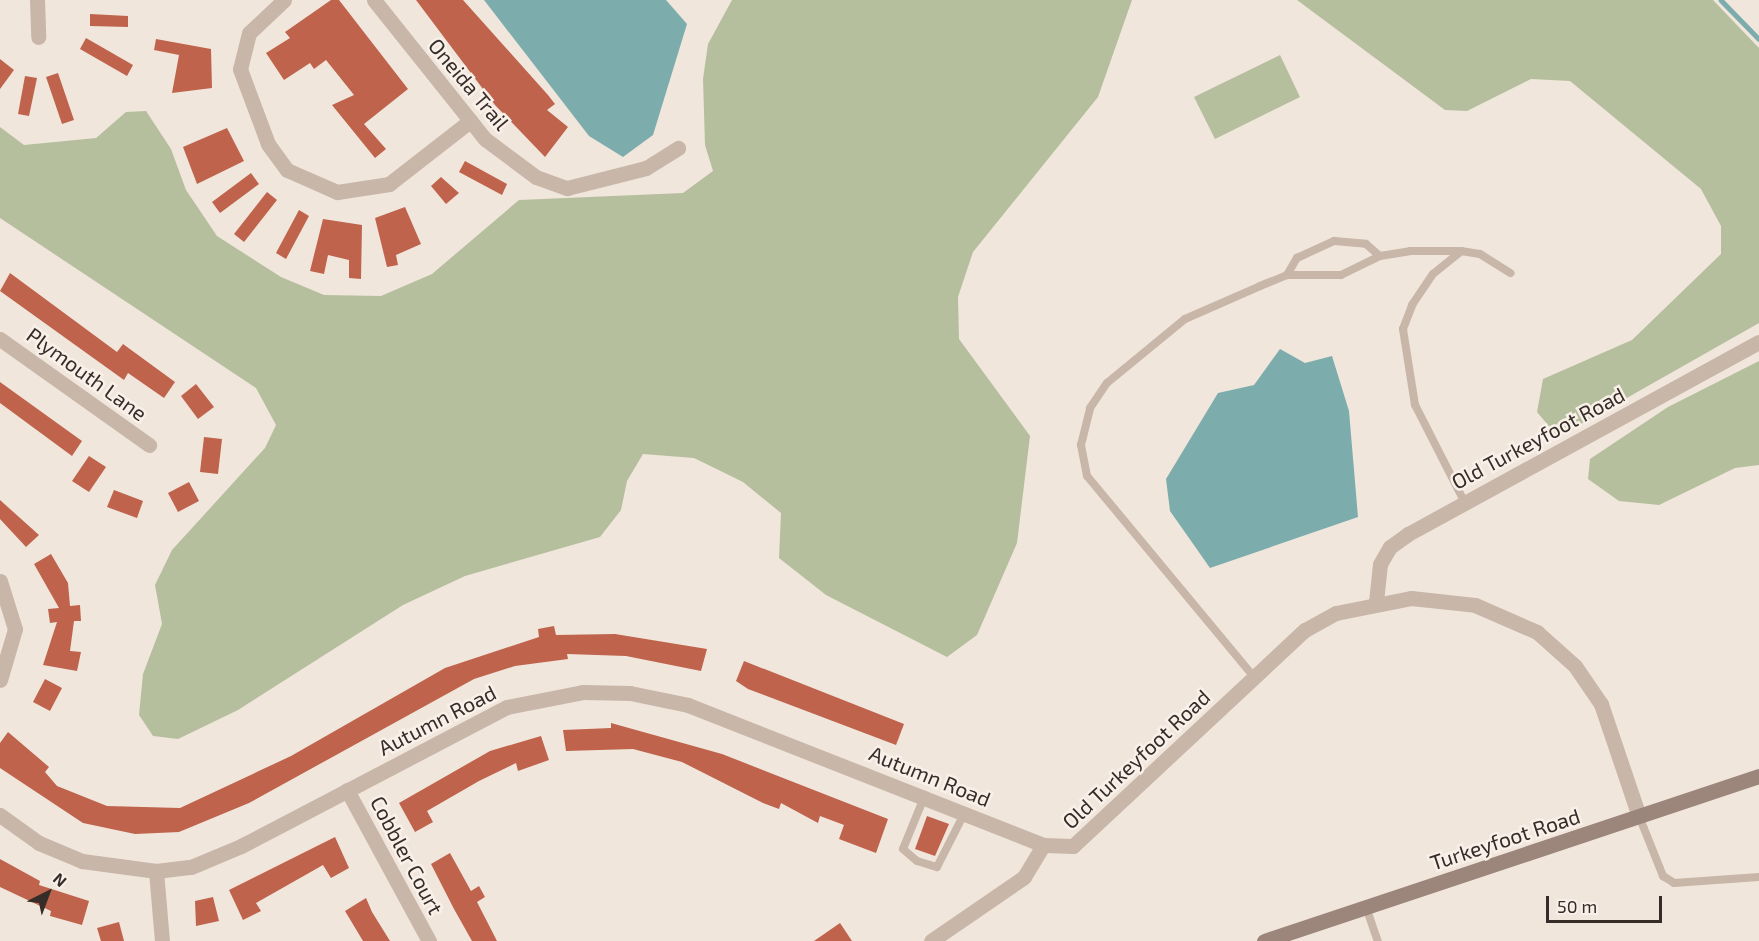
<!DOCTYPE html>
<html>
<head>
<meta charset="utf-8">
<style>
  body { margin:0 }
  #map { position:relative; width:1759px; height:941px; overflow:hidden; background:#f1e6dc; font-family:"Exo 2",sans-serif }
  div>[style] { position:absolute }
  .green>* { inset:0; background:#b5bf9d }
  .water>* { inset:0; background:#7dacac }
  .stream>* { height:4.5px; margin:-2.25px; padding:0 2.25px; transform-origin:2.25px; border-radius:2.25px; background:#7dacac }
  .building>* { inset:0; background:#bf634c }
  .lane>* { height:8px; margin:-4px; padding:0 4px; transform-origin:4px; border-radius:4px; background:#c8b6a9 }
  .street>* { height:15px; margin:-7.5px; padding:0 7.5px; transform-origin:7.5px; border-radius:7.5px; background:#c8b6a9 }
  .secondary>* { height:15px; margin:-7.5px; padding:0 7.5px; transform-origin:7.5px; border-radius:7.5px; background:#9c857a }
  span { translate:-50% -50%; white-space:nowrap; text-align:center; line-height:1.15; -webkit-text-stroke:5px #f9f0e9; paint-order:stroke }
  .street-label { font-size:21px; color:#362c28 }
  .north { position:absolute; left:18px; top:863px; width:60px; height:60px; -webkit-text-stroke:4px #f9f0e9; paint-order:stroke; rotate:42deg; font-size:16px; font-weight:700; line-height:24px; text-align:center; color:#362c28 }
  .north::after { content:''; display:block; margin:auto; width:21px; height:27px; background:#362c28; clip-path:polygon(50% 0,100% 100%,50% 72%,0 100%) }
  .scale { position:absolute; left:1546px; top:896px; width:116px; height:27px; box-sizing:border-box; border:3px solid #362c28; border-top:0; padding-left:8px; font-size:18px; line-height:21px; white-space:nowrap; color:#362c28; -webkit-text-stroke:4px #f9f0e9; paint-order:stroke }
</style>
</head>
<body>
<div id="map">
  <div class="green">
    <i style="clip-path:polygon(732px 0,1132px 0,1098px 97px,973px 252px,958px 297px,959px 339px,1030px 436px,1017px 543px,977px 635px,947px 657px,826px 595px,779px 558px,781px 513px,743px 482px,694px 458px,643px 454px,627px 481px,621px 510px,600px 537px,465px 576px,403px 605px,238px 710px,178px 739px,153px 736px,139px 715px,143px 674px,162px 624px,155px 585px,172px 550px,265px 448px,276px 425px,256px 388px,0 218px,0 127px,24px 145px,96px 138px,126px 112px,146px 111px,171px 149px,186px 190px,217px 236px,281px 277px,324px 295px,381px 296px,432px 274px,519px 200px,683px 193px,713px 171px,705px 145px,703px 79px,708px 44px)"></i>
    <i style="clip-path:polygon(1297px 0,1713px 0,1759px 48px,1759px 323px,1558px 437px,1537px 412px,1543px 379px,1632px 340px,1721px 254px,1721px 226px,1701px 189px,1570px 81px,1531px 79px,1467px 111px,1445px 110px)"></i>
    <i style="clip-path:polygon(1280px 55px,1300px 97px,1215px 139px,1194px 97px)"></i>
    <i style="clip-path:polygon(1759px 361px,1759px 465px,1735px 468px,1659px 505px,1619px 501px,1588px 479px,1590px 459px,1668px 407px)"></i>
  </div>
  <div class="water">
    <i style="clip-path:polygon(484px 0,666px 0,687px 24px,653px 135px,623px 157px,589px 136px)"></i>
    <i style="clip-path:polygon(1280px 349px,1305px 363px,1332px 356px,1349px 411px,1358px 517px,1210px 568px,1170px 511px,1166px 479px,1218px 393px,1254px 385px)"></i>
  </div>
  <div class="stream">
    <i style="left:1721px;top:0;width:54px;rotate:45.7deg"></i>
  </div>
  <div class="building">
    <i style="clip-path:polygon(331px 0,339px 0,408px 89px,364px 124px,386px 149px,375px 158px,332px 105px,354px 95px,326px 60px,314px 69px,310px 63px,284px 80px,266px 53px,290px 38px,285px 32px)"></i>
    <i style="clip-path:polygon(416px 0,463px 0,548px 95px,555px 104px,547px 110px,568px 127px,545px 157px,495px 105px)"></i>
    <i style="clip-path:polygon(90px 14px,128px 16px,128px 27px,90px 26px)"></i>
    <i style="clip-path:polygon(86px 38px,133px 65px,127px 76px,80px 49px)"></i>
    <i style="clip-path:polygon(156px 39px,211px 49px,212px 88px,172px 93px,179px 55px,154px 50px)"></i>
    <i style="clip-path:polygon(0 59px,14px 70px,0 89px)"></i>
    <i style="clip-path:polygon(58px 73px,74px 120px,62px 124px,46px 77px)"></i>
    <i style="clip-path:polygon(25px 76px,37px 78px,29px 116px,18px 114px)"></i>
    <i style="clip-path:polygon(227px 128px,244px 161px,197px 184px,183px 147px)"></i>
    <i style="clip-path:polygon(465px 161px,507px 184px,502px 195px,459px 172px)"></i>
    <i style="clip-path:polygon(251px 173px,259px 184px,220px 213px,212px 202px)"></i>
    <i style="clip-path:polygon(441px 177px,459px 193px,446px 204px,431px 186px)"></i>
    <i style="clip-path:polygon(267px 192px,277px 200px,244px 242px,234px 234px)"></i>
    <i style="clip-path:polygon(405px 207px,421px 244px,396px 255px,398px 265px,387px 267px,375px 218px)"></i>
    <i style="clip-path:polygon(299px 210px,309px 216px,286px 259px,276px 253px)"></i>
    <i style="clip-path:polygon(323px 219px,362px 225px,361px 279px,349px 278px,349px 260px,328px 255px,324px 274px,310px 271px)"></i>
    <i style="clip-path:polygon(10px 273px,117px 352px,123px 344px,175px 382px,164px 398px,128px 373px,124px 380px,0 291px)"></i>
    <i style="clip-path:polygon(0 382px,82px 441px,72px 456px,0 403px)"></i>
    <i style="clip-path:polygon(196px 384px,214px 407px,198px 419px,181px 396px)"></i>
    <i style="clip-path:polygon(204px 437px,222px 439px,218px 474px,200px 472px)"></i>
    <i style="clip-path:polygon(89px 456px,106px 467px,89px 492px,72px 481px)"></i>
    <i style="clip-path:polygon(189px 482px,199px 501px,178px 512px,168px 493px)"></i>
    <i style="clip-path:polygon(114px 490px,143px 501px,137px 518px,107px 507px)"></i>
    <i style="clip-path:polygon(0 500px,39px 535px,26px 547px,0 519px)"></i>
    <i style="clip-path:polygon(51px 554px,68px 583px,70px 606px,80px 605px,81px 621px,74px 621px,70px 651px,81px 652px,77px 671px,43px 665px,57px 622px,50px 623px,48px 609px,59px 608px,34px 564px)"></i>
    <i style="clip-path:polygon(554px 626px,556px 635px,615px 634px,707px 649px,701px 671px,626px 656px,567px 654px,568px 659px,515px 666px,474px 679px,249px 803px,179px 832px,135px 834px,83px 823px,0 768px,0 743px,8px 732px,49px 767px,45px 772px,57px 786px,107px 806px,180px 808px,291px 756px,445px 668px,539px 637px,538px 629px)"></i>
    <i style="clip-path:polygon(744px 661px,904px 724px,896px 745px,748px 689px,736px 681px)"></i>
    <i style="clip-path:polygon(45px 679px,62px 688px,50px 711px,33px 702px)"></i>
    <i style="clip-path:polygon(611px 723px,722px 754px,888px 819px,876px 853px,839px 839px,844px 825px,820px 816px,818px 823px,781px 803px,779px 809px,763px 803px,682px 762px,633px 749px,566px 751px,563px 730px,611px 728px)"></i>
    <i style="clip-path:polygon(541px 736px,549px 760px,518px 771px,516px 763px,479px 781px,427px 811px,433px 822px,415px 832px,399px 803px,490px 751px)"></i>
    <i style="clip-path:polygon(927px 816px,949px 824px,935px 856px,915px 849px)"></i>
    <i style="clip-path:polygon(335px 837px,349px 868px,331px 878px,323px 865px,256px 903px,261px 911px,243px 920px,229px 890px)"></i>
    <i style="clip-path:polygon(450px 853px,471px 891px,479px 886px,485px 897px,477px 902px,497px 941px,472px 941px,454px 909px,431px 864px)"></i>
    <i style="clip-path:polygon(0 859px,40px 881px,39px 885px,89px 901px,82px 925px,50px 916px,51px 911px,0 887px)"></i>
    <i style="clip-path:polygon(213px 897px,219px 921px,196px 926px,195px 901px)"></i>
    <i style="clip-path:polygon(366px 898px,372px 912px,390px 941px,363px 941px,345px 911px)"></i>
    <i style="clip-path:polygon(119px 922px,124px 941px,101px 941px,97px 928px)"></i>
    <i style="clip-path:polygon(840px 923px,852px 941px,814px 941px)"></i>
  </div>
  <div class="lane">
    <i style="left:1287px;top:275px;width:20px;rotate:-60deg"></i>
    <i style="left:1297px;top:258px;width:41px;rotate:-24.7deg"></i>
    <i style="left:1334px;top:241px;width:32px;rotate:5deg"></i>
    <i style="left:1366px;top:244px;width:18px;rotate:41deg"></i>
    <i style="left:1464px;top:501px;width:108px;rotate:-117deg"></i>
    <i style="left:1415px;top:405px;width:77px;rotate:-99deg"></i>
    <i style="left:1403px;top:329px;width:26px;rotate:-69deg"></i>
    <i style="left:1412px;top:305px;width:37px;rotate:-56deg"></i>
    <i style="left:1433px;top:274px;width:36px;rotate:-39deg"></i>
    <i style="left:1461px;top:251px;width:19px;rotate:9deg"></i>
    <i style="left:1480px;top:254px;width:36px;rotate:32deg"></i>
    <i style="left:1254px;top:677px;width:261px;rotate:-129.7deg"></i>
    <i style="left:1087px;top:476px;width:32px;rotate:-101deg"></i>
    <i style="left:1081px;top:445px;width:38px;rotate:-76deg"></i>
    <i style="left:1090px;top:408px;width:30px;rotate:-56deg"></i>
    <i style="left:1107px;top:383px;width:101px;rotate:-39.4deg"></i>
    <i style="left:1185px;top:319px;width:82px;rotate:-23.7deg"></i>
    <i style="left:1260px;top:286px;width:29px;rotate:-22deg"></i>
    <i style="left:1287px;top:275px;width:54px"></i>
    <i style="left:1341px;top:275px;width:43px;rotate:-26deg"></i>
    <i style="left:1380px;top:256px;width:30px;rotate:-9deg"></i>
    <i style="left:1410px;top:251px;width:51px"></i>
    <i style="left:925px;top:795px;width:58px;rotate:112.2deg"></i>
    <i style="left:903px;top:849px;width:18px;rotate:41deg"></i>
    <i style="left:917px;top:861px;width:21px;rotate:17deg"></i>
    <i style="left:937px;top:867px;width:62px;rotate:-63deg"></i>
    <i style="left:1639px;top:816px;width:65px;rotate:68.2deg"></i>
    <i style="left:1663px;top:876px;width:13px;rotate:32deg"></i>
    <i style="left:1674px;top:883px;width:85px;rotate:-4deg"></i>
    <i style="left:1366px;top:907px;width:36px;rotate:71deg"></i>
  </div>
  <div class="street">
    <i style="left:37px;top:0;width:37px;rotate:88deg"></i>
    <i style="left:284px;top:0;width:48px;rotate:136.7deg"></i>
    <i style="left:249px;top:33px;width:37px;rotate:104deg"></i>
    <i style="left:240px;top:69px;width:80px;rotate:69.5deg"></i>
    <i style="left:268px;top:144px;width:32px;rotate:54deg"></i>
    <i style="left:287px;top:170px;width:55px;rotate:23.7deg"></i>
    <i style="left:337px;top:192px;width:53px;rotate:-8.7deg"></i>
    <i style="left:389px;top:184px;width:103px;rotate:-37.9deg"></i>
    <i style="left:374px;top:0;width:178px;rotate:51.4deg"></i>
    <i style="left:485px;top:139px;width:64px;rotate:36.7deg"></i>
    <i style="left:536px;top:177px;width:33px;rotate:20deg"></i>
    <i style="left:567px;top:188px;width:81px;rotate:-14.2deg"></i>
    <i style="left:646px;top:168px;width:38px;rotate:-32deg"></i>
    <i style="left:0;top:339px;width:183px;rotate:35.4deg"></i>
    <i style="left:0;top:581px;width:50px;rotate:72.6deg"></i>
    <i style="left:15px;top:629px;width:53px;rotate:106.4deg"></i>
    <i style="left:1376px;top:602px;width:38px;rotate:-84deg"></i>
    <i style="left:1380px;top:564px;width:20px;rotate:-60deg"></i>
    <i style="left:1390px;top:547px;width:22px;rotate:-36deg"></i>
    <i style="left:1408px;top:534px;width:400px;rotate:-28.7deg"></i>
    <i style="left:347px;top:790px;width:172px;rotate:61.5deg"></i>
    <i style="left:0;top:815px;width:48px;rotate:35.7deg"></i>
    <i style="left:39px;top:843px;width:47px;rotate:22.7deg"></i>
    <i style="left:82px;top:861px;width:75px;rotate:7.7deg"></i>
    <i style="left:156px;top:871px;width:35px;rotate:-7deg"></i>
    <i style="left:191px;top:867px;width:54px;rotate:-22.8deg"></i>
    <i style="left:241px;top:846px;width:300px;rotate:-27.6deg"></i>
    <i style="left:507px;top:707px;width:77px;rotate:-11.2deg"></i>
    <i style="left:583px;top:692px;width:47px;rotate:1.2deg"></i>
    <i style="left:630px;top:693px;width:59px;rotate:11.7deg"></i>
    <i style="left:688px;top:705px;width:382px;rotate:21.5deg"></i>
    <i style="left:1043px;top:845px;width:30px;rotate:2deg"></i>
    <i style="left:1073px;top:846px;width:317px;rotate:-43deg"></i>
    <i style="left:1305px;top:630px;width:35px;rotate:-29deg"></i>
    <i style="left:1336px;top:613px;width:76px;rotate:-11.3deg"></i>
    <i style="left:1411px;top:598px;width:64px;rotate:6.2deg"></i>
    <i style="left:1475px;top:605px;width:68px;rotate:23.5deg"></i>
    <i style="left:1537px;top:632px;width:51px;rotate:41.8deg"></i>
    <i style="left:1575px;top:666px;width:46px;rotate:55.6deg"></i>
    <i style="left:1601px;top:704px;width:118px;rotate:71.3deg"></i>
    <i style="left:156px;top:871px;width:70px;rotate:85.1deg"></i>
    <i style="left:931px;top:941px;width:113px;rotate:-34.5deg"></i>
    <i style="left:1024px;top:877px;width:37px;rotate:-59deg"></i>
  </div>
  <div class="secondary">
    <i style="left:1264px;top:941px;width:522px;rotate:-18.43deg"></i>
  </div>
  <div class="street-label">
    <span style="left:469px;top:84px;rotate:50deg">Oneida Trail</span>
    <span style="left:87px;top:374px;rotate:36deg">Plymouth Lane</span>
    <span style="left:1538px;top:438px;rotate:-28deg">Old Turkeyfoot Road</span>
    <span style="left:437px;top:720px;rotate:-27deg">Autumn Road</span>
    <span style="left:1136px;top:759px;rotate:-43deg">Old Turkeyfoot Road</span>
    <span style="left:930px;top:776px;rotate:22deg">Autumn Road</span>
    <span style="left:1505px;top:839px;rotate:-18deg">Turkeyfoot Road</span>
    <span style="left:407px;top:855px;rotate:62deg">Cobbler Court</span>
  </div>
  <div class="north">N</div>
  <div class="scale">50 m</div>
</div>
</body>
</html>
